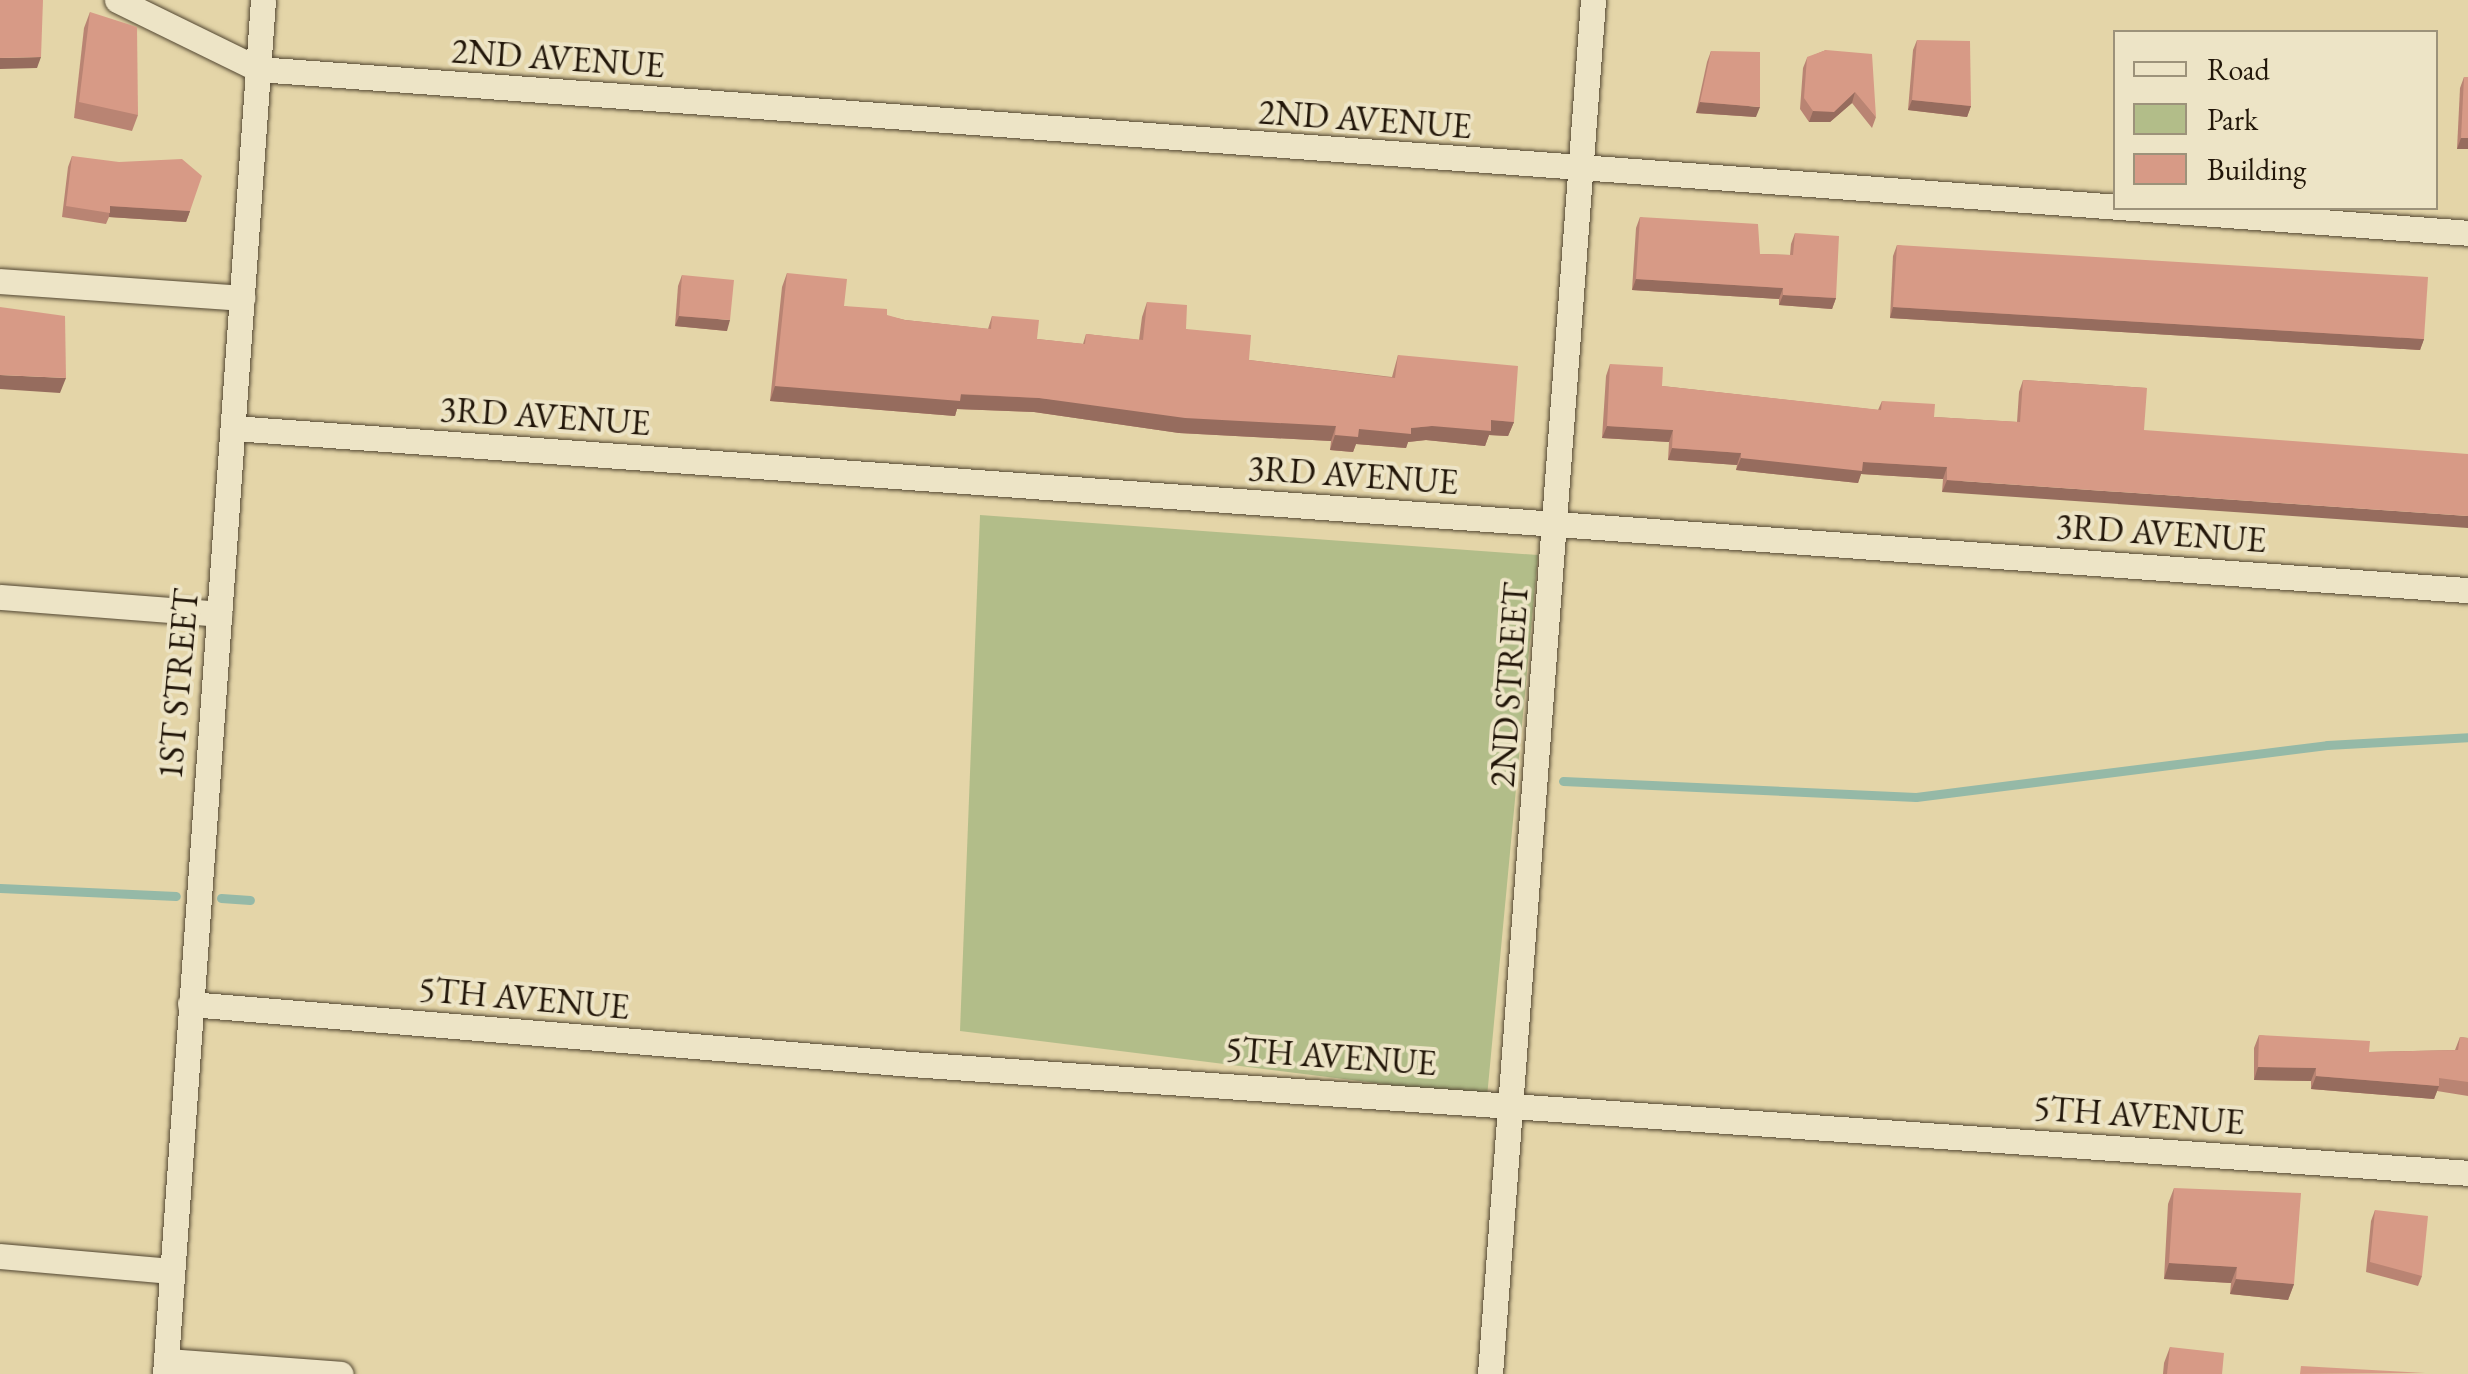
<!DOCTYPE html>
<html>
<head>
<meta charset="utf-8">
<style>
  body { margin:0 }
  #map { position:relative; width:2468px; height:1374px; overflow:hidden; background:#e4d5a8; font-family:"EB Garamond",serif }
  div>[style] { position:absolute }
  .green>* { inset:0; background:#b2bd89 }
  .stream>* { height:9px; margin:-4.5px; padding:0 4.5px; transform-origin:4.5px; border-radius:4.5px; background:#95b9a7 }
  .roads { filter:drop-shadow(0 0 2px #524631) drop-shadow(0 0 2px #524631) }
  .minor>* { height:25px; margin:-12.5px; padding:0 12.5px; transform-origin:12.5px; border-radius:12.5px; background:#ede4c6 }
  .wall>* { inset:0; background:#b98473 }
  .shaded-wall>* { inset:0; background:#966c5e }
  .building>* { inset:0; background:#d79a86 }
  span { translate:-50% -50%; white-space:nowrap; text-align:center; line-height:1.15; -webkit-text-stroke:8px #ede4c6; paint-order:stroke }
  .street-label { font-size:35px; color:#221609 }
  .legend { position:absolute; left:2113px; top:30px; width:325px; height:180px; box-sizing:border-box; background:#ede4c6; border:2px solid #9c927a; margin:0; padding:12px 18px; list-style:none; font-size:30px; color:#221609 }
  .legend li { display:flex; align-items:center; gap:20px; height:50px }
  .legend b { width:50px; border:2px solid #9c927a }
</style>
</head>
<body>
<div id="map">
  <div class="green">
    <i style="clip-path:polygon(980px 515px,1538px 555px,1487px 1097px,960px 1031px)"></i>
  </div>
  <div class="stream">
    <i style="left:1563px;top:781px;width:353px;rotate:2.6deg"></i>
    <i style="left:1916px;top:797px;width:414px;rotate:-7.2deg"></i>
    <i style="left:2327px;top:745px;width:141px;rotate:-3.2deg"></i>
    <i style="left:0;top:888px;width:176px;rotate:2.6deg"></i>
    <i style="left:221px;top:898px;width:29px;rotate:4deg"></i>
  </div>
  <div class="roads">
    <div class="minor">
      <i style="left:117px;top:0;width:157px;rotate:26.1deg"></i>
      <i style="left:258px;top:69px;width:2216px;rotate:4.24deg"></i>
      <i style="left:0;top:281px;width:243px;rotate:4deg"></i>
      <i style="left:233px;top:428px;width:2241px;rotate:4.15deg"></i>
      <i style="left:0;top:597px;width:220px;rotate:4.4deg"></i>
      <i style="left:190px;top:1004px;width:723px;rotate:4.76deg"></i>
      <i style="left:911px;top:1064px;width:1561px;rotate:4deg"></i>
      <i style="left:0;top:1256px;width:171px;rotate:5deg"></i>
      <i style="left:166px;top:1361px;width:175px;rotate:4.2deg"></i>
      <i style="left:165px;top:1374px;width:1377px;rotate:-85.92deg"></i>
      <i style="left:1490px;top:1374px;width:1378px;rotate:-85.71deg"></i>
    </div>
  </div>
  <div class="wall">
    <i style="clip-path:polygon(90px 12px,138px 115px,132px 131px,74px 118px,84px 28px)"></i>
    <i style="clip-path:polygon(1917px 40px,1971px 106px,1967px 117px,1908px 110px,1913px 50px)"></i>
    <i style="clip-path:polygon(1826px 50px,1876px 117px,1872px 128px,1852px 103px,1830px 122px,1809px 122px,1800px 109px,1803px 68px,1807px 58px)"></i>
    <i style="clip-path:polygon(1711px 51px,1756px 117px,1696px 113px,1707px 62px)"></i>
    <i style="clip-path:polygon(2464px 77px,2468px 149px,2457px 149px,2460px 88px)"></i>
    <i style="clip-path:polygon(72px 156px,190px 211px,186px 222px,109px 217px,106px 224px,62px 217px,68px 167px)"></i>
    <i style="clip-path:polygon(1640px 217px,1760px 254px,1790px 255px,1791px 244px,1795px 233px,1836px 298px,1832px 309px,1779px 305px,1779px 299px,1632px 290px,1636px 228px)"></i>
    <i style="clip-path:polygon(1897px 245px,2424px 339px,2420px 350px,1890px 318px,1893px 256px)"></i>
    <i style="clip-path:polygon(787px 273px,844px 306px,905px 320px,988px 329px,992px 316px,1037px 339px,1083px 344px,1086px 334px,1139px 340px,1142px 317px,1147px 302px,1186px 329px,1249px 360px,1392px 377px,1398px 355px,1514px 422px,1508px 436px,1489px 435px,1485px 446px,1426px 440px,1408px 442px,1406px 448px,1356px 444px,1353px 452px,1330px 450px,1331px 441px,1179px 433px,1034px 412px,957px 409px,955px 416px,770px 401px,782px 287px)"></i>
    <i style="clip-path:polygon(682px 275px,727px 331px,675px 326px,678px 286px)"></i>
    <i style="clip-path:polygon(1610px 364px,1662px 386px,1878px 410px,1882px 401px,1934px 417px,2017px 422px,2019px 392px,2023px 380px,2147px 388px,1942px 492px,1943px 479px,1861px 474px,1858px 483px,1736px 470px,1737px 465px,1668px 460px,1669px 442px,1602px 438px,1606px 376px)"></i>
    <i style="clip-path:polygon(2259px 1035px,2369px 1052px,2455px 1050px,2460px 1037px,2468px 1038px,2468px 1096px,2437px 1091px,2434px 1099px,2311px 1089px,2311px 1081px,2254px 1080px,2254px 1048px)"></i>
    <i style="clip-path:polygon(2174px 1188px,2294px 1284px,2288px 1300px,2230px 1294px,2231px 1283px,2164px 1279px,2168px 1204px)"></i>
    <i style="clip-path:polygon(2375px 1210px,2422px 1276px,2418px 1286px,2366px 1272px,2371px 1221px)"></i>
    <i style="clip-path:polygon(2170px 1347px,2222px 1374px,2163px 1374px,2164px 1363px)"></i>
  </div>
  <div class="shaded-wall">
    <i style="clip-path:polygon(41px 57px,37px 68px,0 69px,0 58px)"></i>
    <i style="clip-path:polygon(1855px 92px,1852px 103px,1830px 122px,1809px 122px,1813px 111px)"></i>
    <i style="clip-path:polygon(1912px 100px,1971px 106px,1967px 117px,1908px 110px)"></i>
    <i style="clip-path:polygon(1700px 102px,1760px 107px,1756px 117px,1696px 113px)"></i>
    <i style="clip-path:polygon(2461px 138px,2468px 138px,2468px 149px,2457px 149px)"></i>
    <i style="clip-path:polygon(110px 206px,190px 211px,186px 222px,109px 217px)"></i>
    <i style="clip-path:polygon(1636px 279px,1783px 288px,1779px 299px,1632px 290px)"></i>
    <i style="clip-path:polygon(1783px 295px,1836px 298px,1832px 309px,1779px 305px)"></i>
    <i style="clip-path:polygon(1893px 307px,2424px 339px,2420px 350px,1890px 318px)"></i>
    <i style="clip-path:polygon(679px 316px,730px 320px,727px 331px,675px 326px)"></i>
    <i style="clip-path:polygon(0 375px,66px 378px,60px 393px,0 389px)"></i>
    <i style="clip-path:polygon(775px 386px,1039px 398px,1336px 426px,1331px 441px,1179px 433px,1034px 412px,957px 409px,955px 416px,770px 401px)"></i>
    <i style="clip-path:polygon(1491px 420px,1514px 422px,1508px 436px,1489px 435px,1485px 446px,1426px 440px,1408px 442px,1406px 448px,1356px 444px,1353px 452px,1330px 450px,1335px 435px,1359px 429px,1411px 428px)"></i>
    <i style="clip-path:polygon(1607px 426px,1673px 430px,1669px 442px,1602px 438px)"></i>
    <i style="clip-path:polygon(1672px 448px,1741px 453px,1737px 465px,1668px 460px)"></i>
    <i style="clip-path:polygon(1741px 458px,1863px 462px,1947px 467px,1943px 479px,1861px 474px,1858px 483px,1736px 470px)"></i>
    <i style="clip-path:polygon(1947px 480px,2468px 516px,2468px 528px,1942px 492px)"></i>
    <i style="clip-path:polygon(2258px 1067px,2316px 1068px,2311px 1081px,2254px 1080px)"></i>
    <i style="clip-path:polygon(2316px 1076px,2439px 1086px,2434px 1099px,2311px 1089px)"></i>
    <i style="clip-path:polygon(2169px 1263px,2237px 1267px,2231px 1283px,2164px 1279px)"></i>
    <i style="clip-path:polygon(2236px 1279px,2294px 1284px,2288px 1300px,2230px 1294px)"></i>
  </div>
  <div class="building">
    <i style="clip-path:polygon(0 0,43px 0,41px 57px,0 58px)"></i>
    <i style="clip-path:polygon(90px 12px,137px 27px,138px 115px,79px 102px)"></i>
    <i style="clip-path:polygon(1917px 40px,1970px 41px,1971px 106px,1912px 100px)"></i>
    <i style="clip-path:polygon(1826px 50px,1872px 54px,1876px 117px,1855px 92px,1834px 112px,1813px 111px,1804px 98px,1807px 57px)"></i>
    <i style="clip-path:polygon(1711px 51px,1760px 52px,1760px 107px,1700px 102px)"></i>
    <i style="clip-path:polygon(2464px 77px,2468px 77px,2468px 138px,2461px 138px)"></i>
    <i style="clip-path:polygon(72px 156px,119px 162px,182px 159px,202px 176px,190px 211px,110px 206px,110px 213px,66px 206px)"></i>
    <i style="clip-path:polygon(1640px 217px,1758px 224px,1760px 254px,1793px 255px,1795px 233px,1839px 236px,1836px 298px,1783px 295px,1783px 288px,1636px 279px)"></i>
    <i style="clip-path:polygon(1897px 245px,2428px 277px,2424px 339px,1893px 307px)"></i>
    <i style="clip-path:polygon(787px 273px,847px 279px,844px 306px,887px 309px,887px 315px,905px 320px,991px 329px,992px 316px,1039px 320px,1037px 339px,1085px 344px,1086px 334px,1143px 340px,1147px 302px,1187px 305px,1186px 329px,1251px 335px,1249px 360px,1395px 378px,1398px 355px,1518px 366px,1514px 422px,1491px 420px,1491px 431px,1432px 426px,1411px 428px,1411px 434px,1359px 429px,1358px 437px,1335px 435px,1336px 426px,1185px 418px,1039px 398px,961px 394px,960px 401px,775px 386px)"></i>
    <i style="clip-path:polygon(682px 275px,734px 280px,730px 320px,679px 316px)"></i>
    <i style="clip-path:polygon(0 307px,65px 316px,66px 378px,0 375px)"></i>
    <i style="clip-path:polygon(1610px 364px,1663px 367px,1662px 386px,1881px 410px,1882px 401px,1935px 404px,1934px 417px,2020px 422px,2023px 380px,2147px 388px,2144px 430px,2468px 454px,2468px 516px,1947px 480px,1947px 467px,1863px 462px,1862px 471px,1741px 458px,1741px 453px,1672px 448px,1673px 430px,1607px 426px)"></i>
    <i style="clip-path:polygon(2259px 1035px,2370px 1041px,2369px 1052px,2458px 1050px,2460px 1037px,2468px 1038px,2468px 1082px,2439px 1078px,2439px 1086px,2316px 1076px,2316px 1068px,2258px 1067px)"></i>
    <i style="clip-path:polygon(2174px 1188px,2301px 1193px,2294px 1284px,2236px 1279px,2237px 1267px,2169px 1263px)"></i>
    <i style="clip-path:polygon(2375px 1210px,2428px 1216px,2422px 1276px,2370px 1262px)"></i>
    <i style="clip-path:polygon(2170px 1347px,2224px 1353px,2222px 1374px,2167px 1374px)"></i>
    <i style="clip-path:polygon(2301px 1366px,2425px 1373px,2300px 1374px)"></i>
  </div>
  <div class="street-label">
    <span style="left:558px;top:58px;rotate:4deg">2ND AVENUE</span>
    <span style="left:1365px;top:119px;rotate:4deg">2ND AVENUE</span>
    <span style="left:545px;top:416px;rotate:4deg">3RD AVENUE</span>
    <span style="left:1353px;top:475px;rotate:4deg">3RD AVENUE</span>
    <span style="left:2161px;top:533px;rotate:4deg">3RD AVENUE</span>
    <span style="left:178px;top:684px;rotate:-85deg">1ST STREET</span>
    <span style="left:1509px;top:685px;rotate:-86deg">2ND STREET</span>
    <span style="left:524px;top:998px;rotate:5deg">5TH AVENUE</span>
    <span style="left:1331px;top:1056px;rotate:4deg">5TH AVENUE</span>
    <span style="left:2139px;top:1115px;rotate:4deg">5TH AVENUE</span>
  </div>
  <ul class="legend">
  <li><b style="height:12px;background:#ede4c6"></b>Road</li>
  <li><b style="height:28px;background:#b2bd89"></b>Park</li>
  <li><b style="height:28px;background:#d79a86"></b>Building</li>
  </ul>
</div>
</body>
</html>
